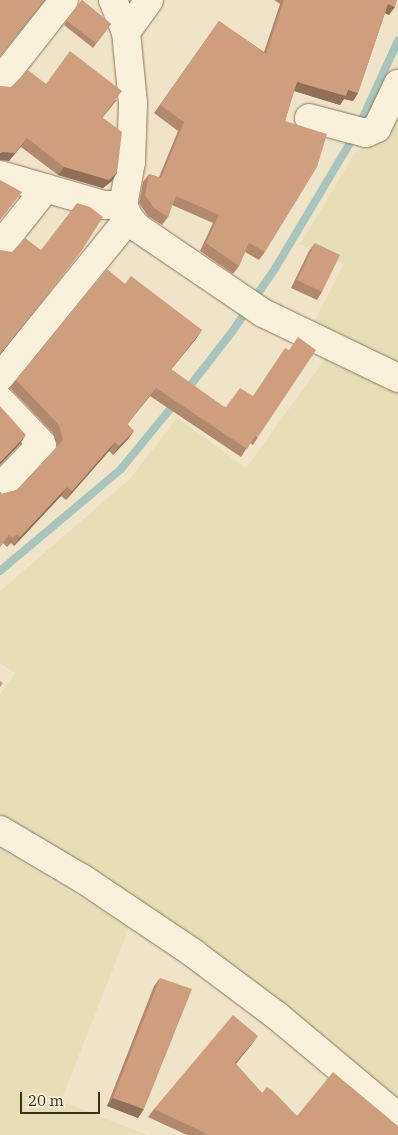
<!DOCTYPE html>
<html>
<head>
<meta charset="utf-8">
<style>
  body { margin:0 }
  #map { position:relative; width:398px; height:1135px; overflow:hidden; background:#f0e4c8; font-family:"IBM Plex Serif",serif }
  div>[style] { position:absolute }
  .farmland>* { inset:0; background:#e6deb5 }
  .stream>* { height:8px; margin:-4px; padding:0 4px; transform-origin:4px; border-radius:4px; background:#a9c4bc }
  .roads { filter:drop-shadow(0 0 1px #8d765c) drop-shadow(0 0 1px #8d765c) }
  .minor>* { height:28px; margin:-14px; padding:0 14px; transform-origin:14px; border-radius:14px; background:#faf1dc }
  .wall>* { inset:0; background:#b2896c }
  .shaded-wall>* { inset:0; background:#916f58 }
  .building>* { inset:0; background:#cf9f7d }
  span { translate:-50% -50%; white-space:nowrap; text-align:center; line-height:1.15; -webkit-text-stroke:4px #f7eed8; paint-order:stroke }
  .scale { position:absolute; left:20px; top:1092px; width:80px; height:22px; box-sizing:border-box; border:2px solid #3d2e20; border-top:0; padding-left:6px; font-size:15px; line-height:18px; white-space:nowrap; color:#3d2e20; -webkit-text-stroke:4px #f7eed8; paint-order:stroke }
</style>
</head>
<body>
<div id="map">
  <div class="farmland">
    <i style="clip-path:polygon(398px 120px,398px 368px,312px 326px,344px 264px,300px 244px,354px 154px,367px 144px,387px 142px)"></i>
    <i style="clip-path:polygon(330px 352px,398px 385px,398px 1100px,204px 942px,0 814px,0 694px,15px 673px,0 663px,0 591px,129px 480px,177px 418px,246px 468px)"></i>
    <i style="clip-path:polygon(0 848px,129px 928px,61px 1101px,147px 1135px,0 1135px)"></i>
  </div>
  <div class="stream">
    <i style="left:359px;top:126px;width:94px;rotate:-65.4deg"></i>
    <i style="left:186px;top:391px;width:75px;rotate:-52.1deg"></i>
    <i style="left:232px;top:332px;width:78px;rotate:-55.9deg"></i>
    <i style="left:276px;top:267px;width:152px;rotate:-59.2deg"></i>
    <i style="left:0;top:571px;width:158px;rotate:-40.1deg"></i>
    <i style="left:121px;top:469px;width:85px;rotate:-50.7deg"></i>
  </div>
  <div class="roads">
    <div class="minor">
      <i style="left:113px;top:0;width:35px;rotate:68deg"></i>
      <i style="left:126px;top:32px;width:72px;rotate:84.4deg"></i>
      <i style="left:133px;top:104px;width:58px;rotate:92deg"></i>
      <i style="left:131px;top:162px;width:44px;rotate:100.5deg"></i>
      <i style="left:123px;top:205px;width:14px;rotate:65deg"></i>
      <i style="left:129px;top:218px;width:13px;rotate:48deg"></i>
      <i style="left:138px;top:228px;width:151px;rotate:34.2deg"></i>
      <i style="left:263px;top:313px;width:150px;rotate:25.7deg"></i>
      <i style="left:126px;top:32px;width:39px;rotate:-54deg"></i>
      <i style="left:0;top:81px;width:103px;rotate:-51.7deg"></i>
      <i style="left:309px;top:118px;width:59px;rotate:14.7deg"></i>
      <i style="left:366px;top:133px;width:12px;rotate:-24deg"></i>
      <i style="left:377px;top:128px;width:49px;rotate:-64.5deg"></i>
      <i style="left:0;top:175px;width:108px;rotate:16.1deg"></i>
      <i style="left:104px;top:205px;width:19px"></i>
      <i style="left:0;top:246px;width:74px;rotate:-51.6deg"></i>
      <i style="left:0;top:377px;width:205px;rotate:-50.9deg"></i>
      <i style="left:0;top:400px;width:61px;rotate:46.3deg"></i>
      <i style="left:42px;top:444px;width:60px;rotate:134.3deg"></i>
      <i style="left:0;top:830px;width:96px;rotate:30.6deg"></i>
      <i style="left:83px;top:879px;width:133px;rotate:33.9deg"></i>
      <i style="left:193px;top:953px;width:104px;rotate:36.8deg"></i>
      <i style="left:276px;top:1015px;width:159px;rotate:39.9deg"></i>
    </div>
  </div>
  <div class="wall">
    <i style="clip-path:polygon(82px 0,111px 24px,93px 48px,64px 25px)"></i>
    <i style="clip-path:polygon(274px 0,397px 0,389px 15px,385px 13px,358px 93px,353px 101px,344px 99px,340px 105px,294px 91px,285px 121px,265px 252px,259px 260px,245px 252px,239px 266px,233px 274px,200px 251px,213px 223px,172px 205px,168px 217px,162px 225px,148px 216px,139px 203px,143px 182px,149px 174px,159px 177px,178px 131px,154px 113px,219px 21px,264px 52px,280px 4px)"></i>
    <i style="clip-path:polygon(46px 84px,117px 100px,103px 117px,112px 181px,103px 188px,58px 175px,21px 147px,9px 161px,11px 87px)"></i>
    <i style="clip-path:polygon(315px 243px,322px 292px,317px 300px,291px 288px,309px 251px)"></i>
    <i style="clip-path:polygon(125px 284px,202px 330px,171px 369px,258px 437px,253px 445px,250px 443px,241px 457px,150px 396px,127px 424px,134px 431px,128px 439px,113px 455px,109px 451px,66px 500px,61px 496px,14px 546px,11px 543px,7px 547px,3px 543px,0 547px,0 492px,2px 494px,17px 490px,57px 447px,53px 433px,10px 388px,16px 380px)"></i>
    <i style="clip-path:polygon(160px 978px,138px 1118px,107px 1106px,154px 986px)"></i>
    <i style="clip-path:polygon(252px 1044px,236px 1064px,262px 1093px,297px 1116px,398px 1135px,187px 1135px,148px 1117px,154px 1109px)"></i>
  </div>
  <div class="shaded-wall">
    <i style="clip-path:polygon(44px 0,45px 0,0 56px,0 55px)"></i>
    <i style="clip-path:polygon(388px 4px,395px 7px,389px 15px,382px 12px)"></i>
    <i style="clip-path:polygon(297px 82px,348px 90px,358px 93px,353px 101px,344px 99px,340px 105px,291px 90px)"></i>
    <i style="clip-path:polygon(27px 138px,9px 161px,0 160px,0 153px,2px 152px)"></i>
    <i style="clip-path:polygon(64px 167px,117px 173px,112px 181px,103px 188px,58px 175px)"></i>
    <i style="clip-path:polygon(82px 250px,76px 258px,0 355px,0 354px)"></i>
    <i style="clip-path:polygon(202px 330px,196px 339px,165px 377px,171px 369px)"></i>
    <i style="clip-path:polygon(156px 388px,150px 396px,121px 432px,127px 424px)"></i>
    <i style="clip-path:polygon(134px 431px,128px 439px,113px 455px,119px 446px)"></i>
    <i style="clip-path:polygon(26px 435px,20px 444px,0 465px,0 462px)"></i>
    <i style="clip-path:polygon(115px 442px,109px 451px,66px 500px,72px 491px)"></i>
    <i style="clip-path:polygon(67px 487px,61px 496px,14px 546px,20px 537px)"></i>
    <i style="clip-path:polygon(258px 1036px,252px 1044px,229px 1071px,235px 1063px)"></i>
    <i style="clip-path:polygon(113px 1098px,144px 1109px,138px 1118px,107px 1106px)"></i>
  </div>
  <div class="building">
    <i style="clip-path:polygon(0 0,44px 0,0 55px)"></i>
    <i style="clip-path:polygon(82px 0,111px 24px,96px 43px,67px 21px)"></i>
    <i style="clip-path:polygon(284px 0,397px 0,395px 7px,388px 4px,358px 93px,348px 90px,346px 96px,297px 82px,285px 121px,327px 134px,317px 167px,265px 252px,249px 243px,239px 266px,206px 243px,219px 215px,176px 196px,168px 217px,154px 208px,145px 195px,149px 174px,161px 178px,184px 122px,160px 105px,219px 21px,266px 54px)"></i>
    <i style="clip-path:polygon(70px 51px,122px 91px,102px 117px,122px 132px,117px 173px,109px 180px,64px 167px,27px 138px,15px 153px,2px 152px,0 153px,0 86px,11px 87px,28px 70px,46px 84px)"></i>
    <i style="clip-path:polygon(0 180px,22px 192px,0 220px)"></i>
    <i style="clip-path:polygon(77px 203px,90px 207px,103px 217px,82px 250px,0 354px,0 250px,12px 252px,25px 238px,41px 250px)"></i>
    <i style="clip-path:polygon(315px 243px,340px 255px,322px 292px,297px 280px)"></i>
    <i style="clip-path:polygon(107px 269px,125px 284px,131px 276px,202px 330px,171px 369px,223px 406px,226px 407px,240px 388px,253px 396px,285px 348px,289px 350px,298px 337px,316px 350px,258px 437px,256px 435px,247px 449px,156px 388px,127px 424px,134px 431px,119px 446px,115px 442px,72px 491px,67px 487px,20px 537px,17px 534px,13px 538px,9px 535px,0 546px,0 492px,2px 494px,17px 490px,63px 440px,59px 425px,16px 380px)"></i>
    <i style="clip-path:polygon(0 406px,26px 435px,0 462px)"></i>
    <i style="clip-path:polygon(0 681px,3px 683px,0 687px)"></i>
    <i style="clip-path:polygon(160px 978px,192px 989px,144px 1109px,113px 1098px)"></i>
    <i style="clip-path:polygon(233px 1015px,258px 1036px,235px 1063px,262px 1093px,267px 1087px,273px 1091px,297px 1116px,333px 1072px,398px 1126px,398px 1135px,206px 1135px,203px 1132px,154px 1109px)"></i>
  </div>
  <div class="scale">20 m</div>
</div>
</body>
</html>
